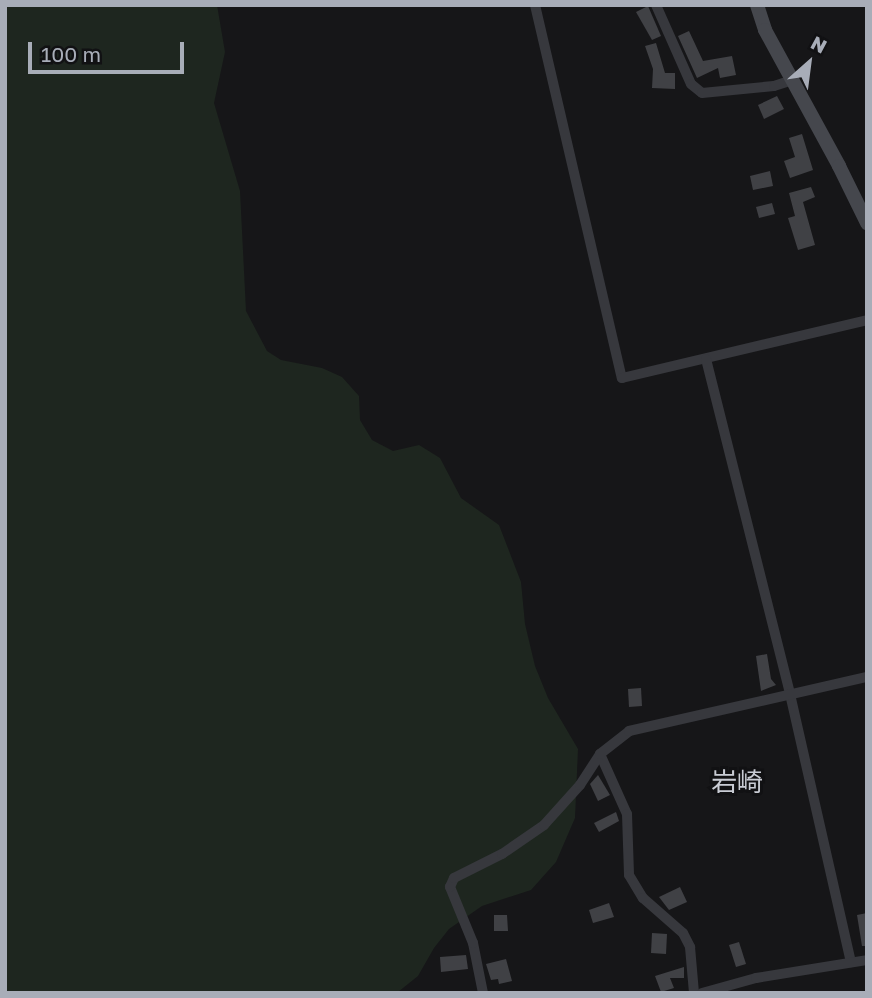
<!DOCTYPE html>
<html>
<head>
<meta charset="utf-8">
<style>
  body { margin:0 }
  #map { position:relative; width:872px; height:998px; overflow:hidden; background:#161618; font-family:"Golos Text","Noto Sans JP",sans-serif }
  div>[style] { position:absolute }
  .green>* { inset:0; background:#1e261f }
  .building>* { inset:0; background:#404145 }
  .street>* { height:10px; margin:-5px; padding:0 5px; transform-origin:5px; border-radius:5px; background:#37383d }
  .secondary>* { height:14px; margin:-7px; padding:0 7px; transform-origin:7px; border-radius:7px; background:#45474d }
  span { translate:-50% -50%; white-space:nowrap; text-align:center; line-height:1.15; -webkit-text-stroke:6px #111113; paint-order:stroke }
  .neighbourhood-label { font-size:26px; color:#c9ccd4 }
  .frame { position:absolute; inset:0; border:7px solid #a8adb8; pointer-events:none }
  .north { position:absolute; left:774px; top:28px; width:70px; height:70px; -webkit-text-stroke:5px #111113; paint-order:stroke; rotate:28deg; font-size:19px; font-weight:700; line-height:28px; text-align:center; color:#a8adb8 }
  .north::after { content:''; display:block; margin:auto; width:24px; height:32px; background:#a8adb8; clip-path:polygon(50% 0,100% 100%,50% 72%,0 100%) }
  .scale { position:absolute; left:28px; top:42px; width:156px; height:32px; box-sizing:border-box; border:4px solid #a8adb8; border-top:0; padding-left:9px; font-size:21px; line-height:24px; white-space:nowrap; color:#a8adb8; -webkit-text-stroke:5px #111113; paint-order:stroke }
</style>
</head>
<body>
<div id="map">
  <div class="green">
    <i style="clip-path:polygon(5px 5px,217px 5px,225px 52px,214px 103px,240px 191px,246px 311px,267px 351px,281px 360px,322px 368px,342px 377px,359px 396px,360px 420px,372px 440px,393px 451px,419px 445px,440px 458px,461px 498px,499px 525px,521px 582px,525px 624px,535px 666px,548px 698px,578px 749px,575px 818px,556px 862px,531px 890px,482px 906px,449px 929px,434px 948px,418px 976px,398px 992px,5px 993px)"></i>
  </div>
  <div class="building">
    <i style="clip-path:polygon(648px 6px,661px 36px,652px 40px,636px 12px)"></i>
    <i style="clip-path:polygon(689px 31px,703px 61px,732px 56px,736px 75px,720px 78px,718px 68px,697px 78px,678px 36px)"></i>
    <i style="clip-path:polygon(656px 43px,665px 73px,675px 73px,675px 89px,652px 88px,653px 69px,645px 46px)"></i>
    <i style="clip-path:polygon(777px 96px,784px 109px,764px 119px,758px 105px)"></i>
    <i style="clip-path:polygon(802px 134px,813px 170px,790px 178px,784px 161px,795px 157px,789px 138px)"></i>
    <i style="clip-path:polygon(770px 171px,773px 186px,753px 190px,750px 176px)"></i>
    <i style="clip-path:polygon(811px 187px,815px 197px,803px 202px,815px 245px,798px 250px,788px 218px,795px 216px,789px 193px)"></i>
    <i style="clip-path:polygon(772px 203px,775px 214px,759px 218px,756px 207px)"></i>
    <i style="clip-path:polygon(767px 654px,771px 679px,776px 685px,761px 691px,756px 656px)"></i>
    <i style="clip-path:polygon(641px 688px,642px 706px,629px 707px,628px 689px)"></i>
    <i style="clip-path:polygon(598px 775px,610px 795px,598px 801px,590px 784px)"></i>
    <i style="clip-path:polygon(616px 812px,619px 821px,599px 832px,594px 823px)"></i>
    <i style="clip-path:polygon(680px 887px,687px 902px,669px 910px,659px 897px)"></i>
    <i style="clip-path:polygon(609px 903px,614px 917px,593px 923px,589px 910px)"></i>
    <i style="clip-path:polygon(867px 913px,867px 946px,862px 946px,857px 915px)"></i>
    <i style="clip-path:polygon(494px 915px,507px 915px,508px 931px,494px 931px)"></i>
    <i style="clip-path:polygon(652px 933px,667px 934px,666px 954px,651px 953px)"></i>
    <i style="clip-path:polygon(739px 942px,746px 964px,736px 967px,729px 945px)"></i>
    <i style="clip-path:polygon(466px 955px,468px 969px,441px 972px,440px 957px)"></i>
    <i style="clip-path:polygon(506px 959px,512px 981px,499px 984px,498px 979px,491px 980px,486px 964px)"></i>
    <i style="clip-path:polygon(684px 967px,684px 978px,670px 978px,674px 988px,661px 992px,655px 976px)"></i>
  </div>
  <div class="street">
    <i style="left:535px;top:5px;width:383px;rotate:76.9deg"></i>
    <i style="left:622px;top:378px;width:252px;rotate:-13.3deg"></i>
    <i style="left:656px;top:5px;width:86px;rotate:66.1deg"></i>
    <i style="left:691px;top:84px;width:14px;rotate:39deg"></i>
    <i style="left:702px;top:93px;width:72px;rotate:-5.6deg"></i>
    <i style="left:774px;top:86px;width:19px;rotate:-18deg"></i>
    <i style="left:706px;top:359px;width:345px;rotate:75.9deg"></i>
    <i style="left:790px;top:694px;width:275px;rotate:77.2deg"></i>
    <i style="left:600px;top:754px;width:66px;rotate:65.8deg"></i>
    <i style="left:627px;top:814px;width:61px;rotate:88.1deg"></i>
    <i style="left:629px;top:875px;width:27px;rotate:59deg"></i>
    <i style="left:643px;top:898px;width:53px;rotate:41.2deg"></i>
    <i style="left:683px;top:933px;width:16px;rotate:63deg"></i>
    <i style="left:690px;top:947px;width:46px;rotate:85deg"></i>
    <i style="left:483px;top:993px;width:51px;rotate:-101.3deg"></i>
    <i style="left:473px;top:943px;width:61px;rotate:-112.3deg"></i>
    <i style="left:450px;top:887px;width:10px;rotate:-66deg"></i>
    <i style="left:454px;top:878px;width:54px;rotate:-26.6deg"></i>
    <i style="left:502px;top:854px;width:51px;rotate:-34.6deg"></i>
    <i style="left:544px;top:825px;width:54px;rotate:-48deg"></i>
    <i style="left:580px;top:785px;width:37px;rotate:-57deg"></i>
    <i style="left:600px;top:754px;width:37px;rotate:-38deg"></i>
    <i style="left:629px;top:731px;width:244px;rotate:-12.8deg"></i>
    <i style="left:702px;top:993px;width:56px;rotate:-15.5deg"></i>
    <i style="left:756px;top:978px;width:112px;rotate:-9.2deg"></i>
  </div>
  <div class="secondary">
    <i style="left:757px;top:5px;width:26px;rotate:72deg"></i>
    <i style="left:765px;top:30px;width:155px;rotate:61.4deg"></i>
    <i style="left:839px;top:166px;width:64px;rotate:63.8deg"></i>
  </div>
  <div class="neighbourhood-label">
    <span style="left:737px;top:782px">岩崎</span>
  </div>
  <div class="frame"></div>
  <div class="north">N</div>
  <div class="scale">100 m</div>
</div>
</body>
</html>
